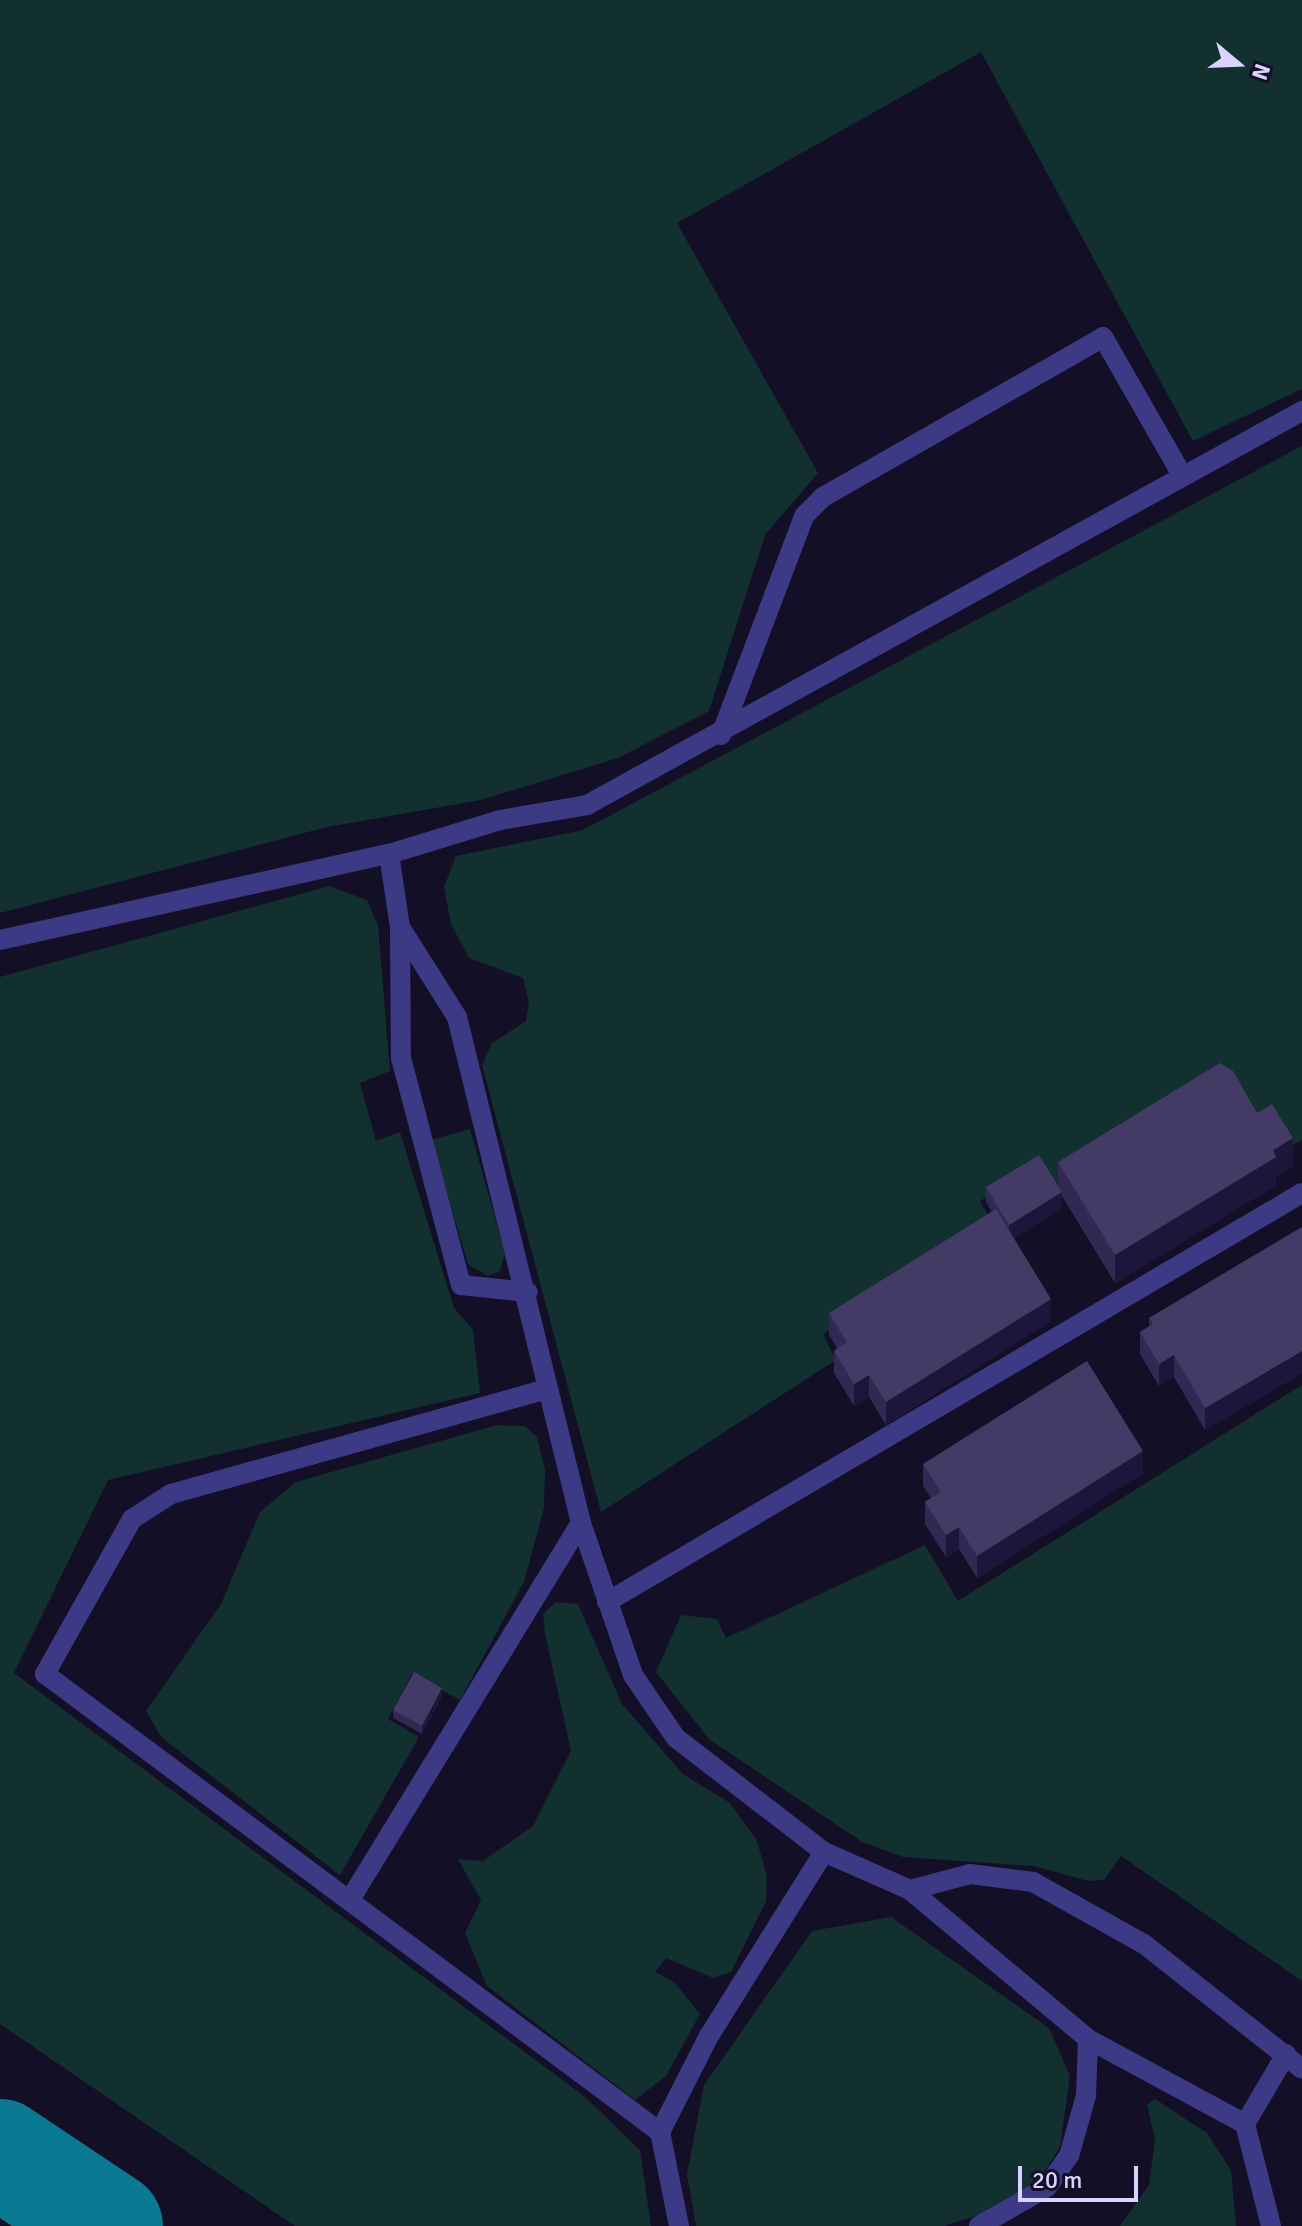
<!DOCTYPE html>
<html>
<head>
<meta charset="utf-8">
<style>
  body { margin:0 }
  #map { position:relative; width:1302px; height:2226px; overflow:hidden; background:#130f26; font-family:Signika,sans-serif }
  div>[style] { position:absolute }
  .green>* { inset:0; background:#12302f }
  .taxiway>* { height:108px; margin:-54px; padding:0 54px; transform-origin:54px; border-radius:54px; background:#0a7a92 }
  .minor>* { height:20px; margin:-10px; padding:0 10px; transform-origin:10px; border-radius:10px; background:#3d3a85 }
  .wall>* { inset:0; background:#312854 }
  .shaded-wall>* { inset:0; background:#1d163a }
  .building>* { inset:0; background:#433a66 }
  span { translate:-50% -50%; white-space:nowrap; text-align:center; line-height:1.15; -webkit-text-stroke:6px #130f26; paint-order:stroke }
  .north { position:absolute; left:1198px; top:24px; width:80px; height:80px; -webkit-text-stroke:6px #130f26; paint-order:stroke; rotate:109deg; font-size:22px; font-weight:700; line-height:32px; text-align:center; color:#d9d4ff }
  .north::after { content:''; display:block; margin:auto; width:28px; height:36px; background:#d9d4ff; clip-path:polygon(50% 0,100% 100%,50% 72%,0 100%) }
  .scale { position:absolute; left:1018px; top:2166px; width:120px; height:36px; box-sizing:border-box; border:4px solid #d9d4ff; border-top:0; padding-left:10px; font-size:24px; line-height:28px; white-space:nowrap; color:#d9d4ff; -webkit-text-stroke:6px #130f26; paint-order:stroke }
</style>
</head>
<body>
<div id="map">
  <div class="green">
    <i style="clip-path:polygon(0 0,1302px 0,1302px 389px,1193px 441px,981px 52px,677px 223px,818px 473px,765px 535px,709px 711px,618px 758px,481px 800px,327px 827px,0 913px)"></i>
    <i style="clip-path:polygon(1302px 446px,1302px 1140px,1288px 1148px,1057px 1188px,1040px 1163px,980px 1201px,994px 1226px,823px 1334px,836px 1360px,601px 1512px,482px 1065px,492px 1043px,526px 1021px,529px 1002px,523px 978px,469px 958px,451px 924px,444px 887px,456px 856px,583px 830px)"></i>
    <i style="clip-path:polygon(329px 886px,367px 900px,378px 925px,390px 1071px,360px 1083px,376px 1141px,400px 1132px,454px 1308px,473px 1330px,480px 1393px,108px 1480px,14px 1673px,584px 2096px,640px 2150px,651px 2226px,295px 2226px,0 2024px,0 977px)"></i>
    <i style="clip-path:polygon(470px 1129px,505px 1253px,500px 1271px,488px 1276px,468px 1264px,431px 1140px)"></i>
    <i style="clip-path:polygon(1302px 1385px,1302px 1981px,1121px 1856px,1104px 1880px,1088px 1881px,1034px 1866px,903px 1857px,862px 1842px,709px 1739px,656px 1672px,681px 1615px,717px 1619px,726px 1638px,925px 1545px,958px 1601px)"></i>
    <i style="clip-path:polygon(497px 1425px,525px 1426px,537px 1437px,545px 1469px,544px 1508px,524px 1582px,460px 1700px,412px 1674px,388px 1719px,419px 1737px,340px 1875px,161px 1737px,146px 1711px,221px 1604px,260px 1512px,296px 1482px)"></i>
    <i style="clip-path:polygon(556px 1602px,578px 1604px,622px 1704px,683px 1774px,730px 1803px,757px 1841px,767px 1876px,766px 1901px,731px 1972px,713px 1978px,666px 1958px,655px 1972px,675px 1983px,700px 2014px,666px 2076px,635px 2100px,487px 1986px,465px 1933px,481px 1900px,458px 1859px,483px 1861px,533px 1826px,571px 1751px,545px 1634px,543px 1614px)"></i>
    <i style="clip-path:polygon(891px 1917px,1049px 2028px,1070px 2076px,1060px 2147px,1036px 2185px,1002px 2208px,943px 2226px,696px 2226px,687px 2174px,704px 2085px,812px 1931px)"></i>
    <i style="clip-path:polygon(1155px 2099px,1207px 2133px,1231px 2170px,1236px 2226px,1120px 2226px,1149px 2185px,1155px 2139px,1147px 2105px)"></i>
  </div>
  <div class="taxiway">
    <i style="left:0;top:2153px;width:131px;rotate:33.8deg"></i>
  </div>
  <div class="minor">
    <i style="left:721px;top:735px;width:234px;rotate:-69.2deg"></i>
    <i style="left:804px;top:516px;width:27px;rotate:-45deg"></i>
    <i style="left:823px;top:497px;width:322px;rotate:-29.7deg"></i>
    <i style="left:1103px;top:337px;width:159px;rotate:60.2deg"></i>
    <i style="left:389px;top:854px;width:116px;rotate:-17deg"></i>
    <i style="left:500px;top:820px;width:88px;rotate:-9.8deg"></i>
    <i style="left:587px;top:805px;width:816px;rotate:-28.86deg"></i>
    <i style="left:400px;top:929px;width:129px;rotate:89.6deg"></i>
    <i style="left:401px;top:1058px;width:235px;rotate:75.2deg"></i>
    <i style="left:461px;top:1285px;width:67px;rotate:6deg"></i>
    <i style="left:0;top:940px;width:398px;rotate:-12.5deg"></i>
    <i style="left:389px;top:854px;width:74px;rotate:81.4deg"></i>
    <i style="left:400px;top:927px;width:107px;rotate:57.7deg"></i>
    <i style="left:457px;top:1017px;width:521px;rotate:76.23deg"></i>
    <i style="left:581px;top:1523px;width:161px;rotate:71.1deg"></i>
    <i style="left:633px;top:1675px;width:76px;rotate:55.7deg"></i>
    <i style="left:676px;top:1738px;width:187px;rotate:37.6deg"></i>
    <i style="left:824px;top:1852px;width:94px;rotate:23.8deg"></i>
    <i style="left:910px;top:1890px;width:232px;rotate:39.9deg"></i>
    <i style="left:1088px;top:2039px;width:179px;rotate:28.4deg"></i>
    <i style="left:1245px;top:2124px;width:105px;rotate:75.7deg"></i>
    <i style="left:547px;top:1389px;width:390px;rotate:164.4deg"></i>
    <i style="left:171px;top:1494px;width:46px;rotate:147.3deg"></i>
    <i style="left:132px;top:1519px;width:178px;rotate:119.3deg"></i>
    <i style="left:45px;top:1674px;width:767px;rotate:36.68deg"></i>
    <i style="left:607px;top:1602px;width:806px;rotate:-30.48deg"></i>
    <i style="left:910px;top:1890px;width:62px;rotate:-14.9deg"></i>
    <i style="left:970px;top:1874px;width:64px;rotate:7.2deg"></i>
    <i style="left:1033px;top:1882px;width:127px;rotate:29.2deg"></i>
    <i style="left:1144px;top:1944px;width:201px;rotate:38.3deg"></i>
    <i style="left:351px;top:1898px;width:440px;rotate:-58.5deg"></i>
    <i style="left:1245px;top:2124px;width:81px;rotate:-59.6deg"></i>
    <i style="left:679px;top:2226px;width:96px;rotate:-101.4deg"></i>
    <i style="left:660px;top:2132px;width:108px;rotate:-63deg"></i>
    <i style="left:709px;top:2036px;width:217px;rotate:-58deg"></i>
    <i style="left:979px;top:2226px;width:78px;rotate:-29.8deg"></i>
    <i style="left:1047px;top:2187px;width:38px;rotate:-55deg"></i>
    <i style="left:1069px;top:2156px;width:62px;rotate:-74.2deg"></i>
    <i style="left:1086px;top:2096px;width:57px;rotate:-88deg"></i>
  </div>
  <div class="wall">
    <i style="clip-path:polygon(1257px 1113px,1293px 1166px,1276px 1177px,1276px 1185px,1115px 1283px,1062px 1196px,1062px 1208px,1014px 1238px,1051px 1321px,886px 1425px,869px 1397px,854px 1406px,834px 1373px,834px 1351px,837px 1348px,829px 1335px,829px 1313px,992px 1212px,986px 1202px,986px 1187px,1058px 1186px,1058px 1162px)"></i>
    <i style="clip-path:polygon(1302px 1227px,1302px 1373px,1205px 1430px,1174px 1377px,1159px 1386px,1140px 1354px,1140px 1332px,1149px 1326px,1149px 1318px)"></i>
    <i style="clip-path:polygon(923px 1464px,1143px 1473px,977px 1578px,959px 1549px,946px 1557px,925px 1524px,925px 1502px,931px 1498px,923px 1486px)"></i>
    <i style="clip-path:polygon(442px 1696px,422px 1734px,393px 1718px,393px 1710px)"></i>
  </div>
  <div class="shaded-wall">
    <i style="clip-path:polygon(1293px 1138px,1293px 1166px,1276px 1177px,1276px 1185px,1115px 1283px,1115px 1255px)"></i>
    <i style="clip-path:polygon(1062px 1192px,1062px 1208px,1009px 1241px,1009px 1225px)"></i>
    <i style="clip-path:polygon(1051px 1299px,1051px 1321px,886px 1425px,886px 1402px)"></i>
    <i style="clip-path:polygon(1302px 1351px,1302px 1373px,1205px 1430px,1205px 1408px)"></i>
    <i style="clip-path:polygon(1174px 1355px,1174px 1377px,1159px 1386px,1159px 1364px)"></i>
    <i style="clip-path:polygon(869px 1375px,869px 1397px,854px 1406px,854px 1384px)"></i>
    <i style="clip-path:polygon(1143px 1451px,1143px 1473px,977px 1578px,977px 1556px)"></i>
    <i style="clip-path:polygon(959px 1527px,959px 1549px,946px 1557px,946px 1535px)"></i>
    <i style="clip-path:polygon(442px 1688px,442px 1696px,422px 1734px,422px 1726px)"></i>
  </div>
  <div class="building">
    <i style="clip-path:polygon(1220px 1063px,1233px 1071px,1257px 1113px,1272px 1104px,1293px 1138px,1273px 1150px,1276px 1157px,1115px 1255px,1058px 1162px)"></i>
    <i style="clip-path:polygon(1039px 1155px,1062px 1192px,1009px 1225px,986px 1187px)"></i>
    <i style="clip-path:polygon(996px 1209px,1051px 1299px,886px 1402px,869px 1375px,854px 1384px,834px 1351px,847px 1342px,829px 1313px)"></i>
    <i style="clip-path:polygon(1302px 1227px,1302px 1351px,1205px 1408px,1174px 1355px,1159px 1364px,1140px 1332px,1153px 1324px,1149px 1318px)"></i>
    <i style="clip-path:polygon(1087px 1361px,1143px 1451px,977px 1556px,959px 1527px,946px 1535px,925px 1502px,941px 1492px,923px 1464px)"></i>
    <i style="clip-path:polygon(414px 1672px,442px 1688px,422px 1726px,393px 1710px)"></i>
  </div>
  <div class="north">N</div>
  <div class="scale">20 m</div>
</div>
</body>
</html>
